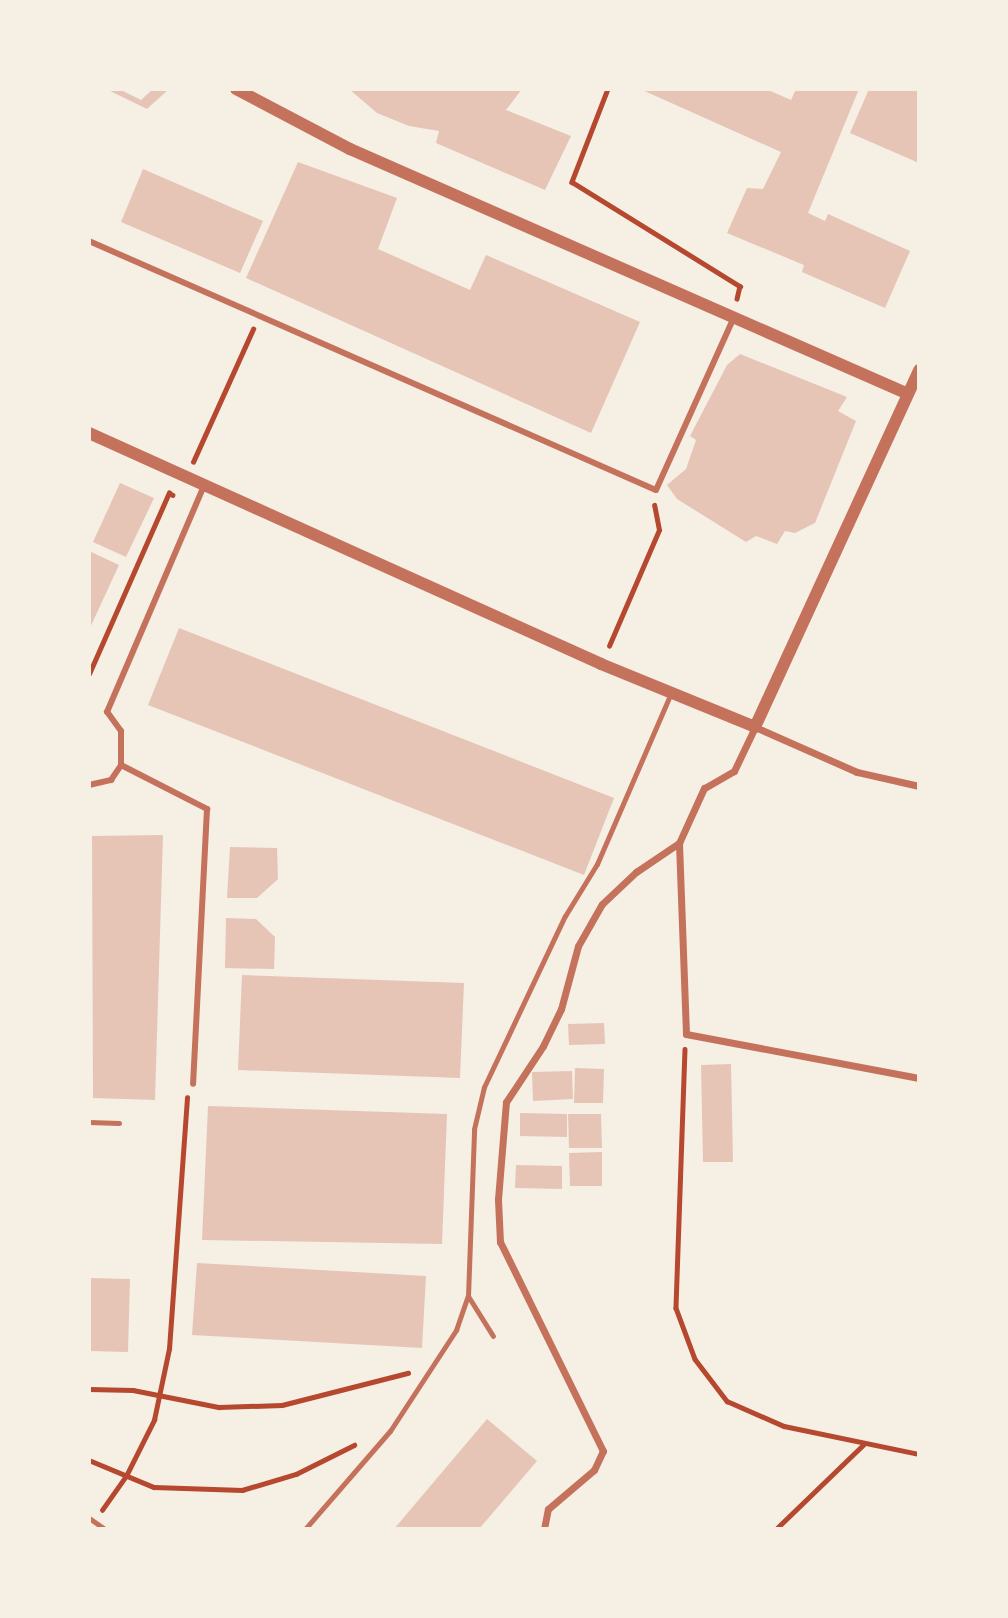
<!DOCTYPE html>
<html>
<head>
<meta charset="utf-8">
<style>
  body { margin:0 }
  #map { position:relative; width:1008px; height:1618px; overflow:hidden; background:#f6efe4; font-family:Manrope,sans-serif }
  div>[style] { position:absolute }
  .building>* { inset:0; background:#e6c5b7 }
  .path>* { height:4.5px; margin:-2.25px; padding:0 2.25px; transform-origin:2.25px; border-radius:2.25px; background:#b5482f }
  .service>* { height:5px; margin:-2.5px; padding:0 2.5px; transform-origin:2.5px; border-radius:2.5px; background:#c5725c }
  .pedestrian>* { height:6px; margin:-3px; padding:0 3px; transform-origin:3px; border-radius:3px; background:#c5725c }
  .minor>* { height:7px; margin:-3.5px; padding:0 3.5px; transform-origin:3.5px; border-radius:3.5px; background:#c5725c }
  .tertiary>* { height:12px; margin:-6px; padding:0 6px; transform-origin:6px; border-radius:6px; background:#c5725c }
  span { translate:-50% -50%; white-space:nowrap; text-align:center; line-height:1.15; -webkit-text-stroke:6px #f6efe4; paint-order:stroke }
  .frame { position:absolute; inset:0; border:91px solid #f6efe4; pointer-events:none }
</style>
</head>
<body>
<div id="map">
  <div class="building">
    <i style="clip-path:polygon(106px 89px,119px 89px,141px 100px,153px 89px,169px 89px,147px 109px)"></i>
    <i style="clip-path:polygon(349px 89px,522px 89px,506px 110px,571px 136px,545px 190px,436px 143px,439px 131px,409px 126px,377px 113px)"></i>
    <i style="clip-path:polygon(640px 89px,766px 89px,791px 100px,796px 89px,859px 89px,808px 213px,825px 221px,828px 214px,910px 251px,885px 308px,802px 272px,804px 265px,727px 233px,747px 188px,763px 189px,781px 152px)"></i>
    <i style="clip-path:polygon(869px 89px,919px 89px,919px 163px,850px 133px)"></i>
    <i style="clip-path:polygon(298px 162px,397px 198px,378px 249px,470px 290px,486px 255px,640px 322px,591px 433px,246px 278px)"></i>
    <i style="clip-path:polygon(143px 169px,263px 221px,240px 273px,121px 222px)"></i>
    <i style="clip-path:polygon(740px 354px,847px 397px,838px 411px,856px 421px,815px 523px,795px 533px,785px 531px,777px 544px,756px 536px,746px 542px,677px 499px,667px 485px,686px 469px,696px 440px,690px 436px,727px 365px)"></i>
    <i style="clip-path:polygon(120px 483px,154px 498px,126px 557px,93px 542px)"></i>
    <i style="clip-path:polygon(89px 551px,119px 565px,89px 630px)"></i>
    <i style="clip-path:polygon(179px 628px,614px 798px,584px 875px,148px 705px)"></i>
    <i style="clip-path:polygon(163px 835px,155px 1100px,93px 1098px,92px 836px)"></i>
    <i style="clip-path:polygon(230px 847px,277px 848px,278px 879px,257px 898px,227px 898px)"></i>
    <i style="clip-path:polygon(226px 918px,256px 919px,275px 937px,274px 969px,225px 968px)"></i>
    <i style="clip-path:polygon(242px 975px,464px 983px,460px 1078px,238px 1070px)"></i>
    <i style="clip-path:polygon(604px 1023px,605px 1044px,569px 1045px,568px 1024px)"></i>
    <i style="clip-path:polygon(731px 1064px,733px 1162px,703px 1162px,701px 1065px)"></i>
    <i style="clip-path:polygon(575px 1068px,604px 1069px,603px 1103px,574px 1103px)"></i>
    <i style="clip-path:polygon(572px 1071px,573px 1099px,533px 1101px,532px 1072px)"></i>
    <i style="clip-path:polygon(208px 1106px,447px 1114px,442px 1244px,202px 1240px)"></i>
    <i style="clip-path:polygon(520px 1113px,567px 1114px,567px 1137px,520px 1136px)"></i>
    <i style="clip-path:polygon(568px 1114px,601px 1114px,602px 1148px,569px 1148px)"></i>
    <i style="clip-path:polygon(602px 1152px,602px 1186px,570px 1186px,569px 1153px)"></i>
    <i style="clip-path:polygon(516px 1165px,562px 1166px,562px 1189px,515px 1188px)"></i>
    <i style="clip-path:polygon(197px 1263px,426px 1276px,422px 1348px,192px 1335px)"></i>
    <i style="clip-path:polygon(89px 1278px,130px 1279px,128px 1352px,89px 1351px)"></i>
    <i style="clip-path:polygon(487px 1419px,537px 1461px,479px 1529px,394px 1529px)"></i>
  </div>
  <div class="path">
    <i style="left:608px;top:89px;width:100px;rotate:111.2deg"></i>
    <i style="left:572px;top:182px;width:198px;rotate:31.8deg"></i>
    <i style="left:740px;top:286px;width:13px;rotate:103deg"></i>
    <i style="left:193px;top:462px;width:146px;rotate:-65.7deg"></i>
    <i style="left:609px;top:646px;width:126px;rotate:-66.7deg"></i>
    <i style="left:659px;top:530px;width:25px;rotate:-101deg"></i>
    <i style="left:89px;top:674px;width:198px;rotate:-66.2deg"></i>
    <i style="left:169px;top:493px;width:4px;rotate:27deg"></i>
    <i style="left:685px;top:1049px;width:259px;rotate:92deg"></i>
    <i style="left:676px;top:1308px;width:54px;rotate:69.6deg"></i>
    <i style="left:695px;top:1359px;width:53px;rotate:52.7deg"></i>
    <i style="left:727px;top:1401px;width:62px;rotate:23.7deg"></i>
    <i style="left:784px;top:1426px;width:138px;rotate:11.7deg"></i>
    <i style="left:89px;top:1389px;width:44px;rotate:1.3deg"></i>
    <i style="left:133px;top:1390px;width:88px;rotate:11.2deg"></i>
    <i style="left:219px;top:1407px;width:63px;rotate:-1.8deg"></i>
    <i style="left:282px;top:1405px;width:130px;rotate:-14.3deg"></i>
    <i style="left:89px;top:1460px;width:70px;rotate:22.6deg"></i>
    <i style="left:154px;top:1487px;width:88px;rotate:2deg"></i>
    <i style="left:242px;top:1490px;width:56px;rotate:-16.5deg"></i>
    <i style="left:296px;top:1474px;width:65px;rotate:-26.6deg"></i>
    <i style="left:102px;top:1510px;width:42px;rotate:-54.8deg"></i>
    <i style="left:126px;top:1476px;width:63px;rotate:-63.4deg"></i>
    <i style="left:154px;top:1420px;width:73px;rotate:-78.1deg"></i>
    <i style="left:169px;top:1349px;width:252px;rotate:-85.9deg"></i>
    <i style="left:776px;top:1529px;width:121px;rotate:-44deg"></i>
  </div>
  <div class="service">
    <i style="left:89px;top:1122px;width:30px;rotate:2deg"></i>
    <i style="left:468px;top:1296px;width:47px;rotate:58deg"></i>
    <i style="left:89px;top:1518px;width:19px;rotate:35deg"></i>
    <i style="left:305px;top:1529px;width:130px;rotate:-49.1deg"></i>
    <i style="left:390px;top:1431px;width:121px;rotate:-56.8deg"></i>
    <i style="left:456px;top:1330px;width:36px;rotate:-71deg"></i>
    <i style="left:468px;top:1296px;width:167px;rotate:-87.9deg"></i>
    <i style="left:474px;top:1129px;width:43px;rotate:-76.6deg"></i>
    <i style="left:484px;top:1087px;width:189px;rotate:-64.7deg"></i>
    <i style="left:565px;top:916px;width:61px;rotate:-58.4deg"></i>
    <i style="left:597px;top:864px;width:186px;rotate:-66.6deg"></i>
  </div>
  <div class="pedestrian">
    <i style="left:89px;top:241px;width:619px;rotate:23.71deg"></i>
    <i style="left:656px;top:490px;width:190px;rotate:-65.7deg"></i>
    <i style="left:121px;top:765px;width:97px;rotate:27.1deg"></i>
    <i style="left:207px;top:809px;width:275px;rotate:92.9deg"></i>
    <i style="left:89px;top:785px;width:23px;rotate:-13deg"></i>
    <i style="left:111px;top:780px;width:18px;rotate:-56deg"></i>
    <i style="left:121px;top:765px;width:34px;rotate:-90deg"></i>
    <i style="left:121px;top:731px;width:24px;rotate:-126deg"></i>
    <i style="left:107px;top:712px;width:246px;rotate:-66.8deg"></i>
  </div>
  <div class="minor">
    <i style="left:919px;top:786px;width:64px;rotate:-167.3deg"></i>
    <i style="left:857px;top:772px;width:111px;rotate:-156.2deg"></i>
    <i style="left:755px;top:727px;width:49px;rotate:115.5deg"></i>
    <i style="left:734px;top:771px;width:34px;rotate:150deg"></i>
    <i style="left:704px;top:788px;width:60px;rotate:114.4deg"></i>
    <i style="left:679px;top:843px;width:191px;rotate:87.9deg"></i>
    <i style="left:686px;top:1034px;width:237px;rotate:10.7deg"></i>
    <i style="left:544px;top:1529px;width:20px;rotate:-79deg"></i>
    <i style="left:548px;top:1509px;width:60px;rotate:-40.3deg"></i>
    <i style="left:594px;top:1470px;width:21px;rotate:-65deg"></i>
    <i style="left:603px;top:1451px;width:233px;rotate:-116.2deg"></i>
    <i style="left:500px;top:1242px;width:43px;rotate:-92.7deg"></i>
    <i style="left:498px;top:1199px;width:97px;rotate:-85.3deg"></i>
    <i style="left:506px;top:1102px;width:67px;rotate:-56.5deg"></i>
    <i style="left:543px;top:1046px;width:41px;rotate:-64.1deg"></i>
    <i style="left:561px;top:1009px;width:65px;rotate:-74.9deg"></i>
    <i style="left:578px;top:946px;width:48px;rotate:-60.3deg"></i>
    <i style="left:602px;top:904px;width:47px;rotate:-43.3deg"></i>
    <i style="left:636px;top:872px;width:52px;rotate:-34deg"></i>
  </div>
  <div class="tertiary">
    <i style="left:236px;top:89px;width:129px;rotate:27.8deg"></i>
    <i style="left:350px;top:149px;width:609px;rotate:23.7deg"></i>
    <i style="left:89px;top:433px;width:562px;rotate:24.28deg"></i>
    <i style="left:601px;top:664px;width:166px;rotate:22.2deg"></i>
    <i style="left:755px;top:727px;width:393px;rotate:-65.3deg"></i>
  </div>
  <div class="frame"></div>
</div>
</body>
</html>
